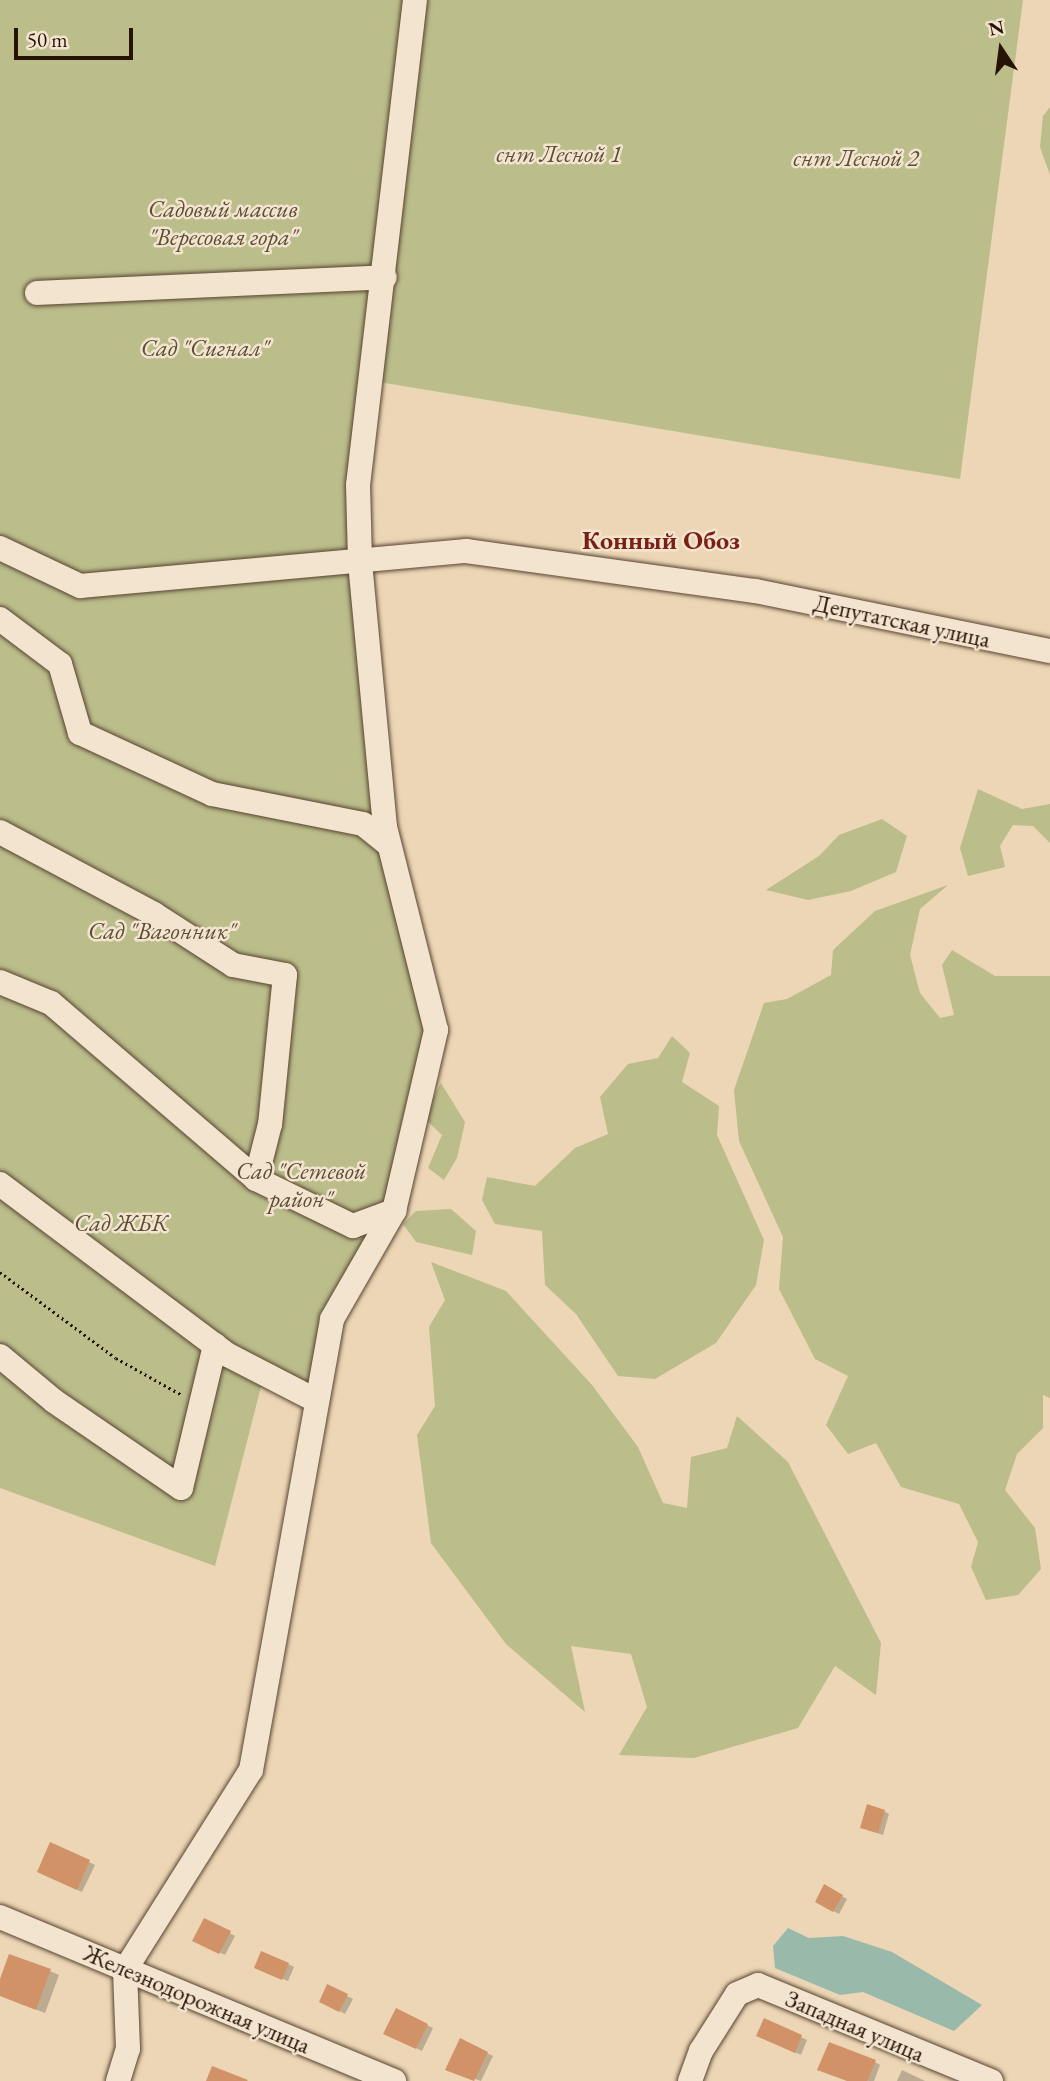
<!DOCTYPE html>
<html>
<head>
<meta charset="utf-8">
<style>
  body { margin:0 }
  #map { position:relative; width:1050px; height:2081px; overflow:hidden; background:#ecd6b5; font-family:"EB Garamond",serif }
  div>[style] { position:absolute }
  .green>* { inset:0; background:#bbbd8b }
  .water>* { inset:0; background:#99b9aa }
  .shadow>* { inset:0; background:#0003 }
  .building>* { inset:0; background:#d19267 }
  .path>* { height:2.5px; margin-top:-1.25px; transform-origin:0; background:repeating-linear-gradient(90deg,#271305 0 2px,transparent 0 5.5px) }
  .roads { filter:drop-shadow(0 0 2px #584431) drop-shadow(0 0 2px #584431) }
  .minor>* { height:24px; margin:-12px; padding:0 12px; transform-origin:12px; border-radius:12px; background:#f3e4cf }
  span { translate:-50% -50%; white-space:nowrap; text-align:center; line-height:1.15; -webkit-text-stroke:5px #f3e4cf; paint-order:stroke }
  .park-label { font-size:24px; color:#5b4e34; font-style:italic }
  .street-label { font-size:24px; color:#271305 }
  .neighbourhood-label { font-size:26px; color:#7a1f14; font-weight:700 }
  .north { position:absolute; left:966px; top:14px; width:70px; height:70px; -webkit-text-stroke:5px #f3e4cf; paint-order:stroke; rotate:347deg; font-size:19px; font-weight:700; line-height:28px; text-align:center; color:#271305 }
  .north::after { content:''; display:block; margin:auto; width:24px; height:32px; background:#271305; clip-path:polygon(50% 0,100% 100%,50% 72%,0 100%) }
  .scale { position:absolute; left:14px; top:28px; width:119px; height:32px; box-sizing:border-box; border:4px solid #271305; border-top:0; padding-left:9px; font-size:21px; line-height:24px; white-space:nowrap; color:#271305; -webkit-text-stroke:5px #f3e4cf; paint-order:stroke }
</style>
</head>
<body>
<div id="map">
  <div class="green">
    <i style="clip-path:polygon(0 0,1023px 0,960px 479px,379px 382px,355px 614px,428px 1035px,387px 1207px,305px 1401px,261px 1387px,215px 1566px,0 1488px)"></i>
    <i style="clip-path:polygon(1050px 107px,1050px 175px,1040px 147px,1043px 116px)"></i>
    <i style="clip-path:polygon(978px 789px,1022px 809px,1050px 804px,1050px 843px,1033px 826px,1013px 825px,1000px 846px,1005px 867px,968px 876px,960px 848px)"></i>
    <i style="clip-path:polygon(882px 819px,907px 836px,896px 872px,851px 891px,808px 900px,766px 890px,819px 856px,839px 835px)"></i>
    <i style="clip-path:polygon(948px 885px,920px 909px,910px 955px,920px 993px,940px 1018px,954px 1015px,942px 965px,952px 950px,995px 976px,1050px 976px,1050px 1398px,1043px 1395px,1043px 1428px,1017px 1454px,1005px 1490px,1035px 1528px,1041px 1569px,1018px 1595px,986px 1600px,971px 1567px,978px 1542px,959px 1504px,901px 1487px,876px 1443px,848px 1454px,826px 1425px,848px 1376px,815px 1359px,779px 1289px,783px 1237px,739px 1141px,734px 1090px,764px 1003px,787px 999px,831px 975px,833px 950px,875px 911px)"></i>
    <i style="clip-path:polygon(672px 1036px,690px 1053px,682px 1082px,719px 1106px,717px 1135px,764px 1240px,756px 1285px,716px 1343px,655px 1379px,618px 1376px,576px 1314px,545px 1285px,542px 1231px,495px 1224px,482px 1200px,487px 1177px,535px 1186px,575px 1148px,608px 1134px,600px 1097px,628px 1064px,658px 1058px)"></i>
    <i style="clip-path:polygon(441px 1083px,465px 1122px,457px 1158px,444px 1180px,428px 1168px,442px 1135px,423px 1117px)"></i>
    <i style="clip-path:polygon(451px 1209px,476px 1231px,472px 1255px,416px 1242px,403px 1224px,416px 1211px)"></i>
    <i style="clip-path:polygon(431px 1262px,506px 1291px,592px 1385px,638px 1447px,663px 1503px,687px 1508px,691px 1457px,727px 1448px,737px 1416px,788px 1462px,881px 1643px,876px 1695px,835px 1666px,798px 1728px,694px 1758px,619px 1755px,647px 1707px,631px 1654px,571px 1646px,585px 1712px,506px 1644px,431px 1543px,417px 1435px,435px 1406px,429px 1327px,445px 1300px)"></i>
  </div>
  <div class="water">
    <i style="clip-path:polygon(788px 1928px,809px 1938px,843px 1936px,892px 1952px,982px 2005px,954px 2031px,863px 1992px,840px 1995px,775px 1968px,773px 1946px)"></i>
  </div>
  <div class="shadow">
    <i style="clip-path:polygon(884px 1811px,889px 1814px,883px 1835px,867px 1830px)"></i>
    <i style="clip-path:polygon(51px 1844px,95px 1865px,82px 1892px,44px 1875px)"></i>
    <i style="clip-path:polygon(825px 1887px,847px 1899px,839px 1914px,817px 1902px)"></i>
    <i style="clip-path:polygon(204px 1920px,235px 1936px,225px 1955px,200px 1943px)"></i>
    <i style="clip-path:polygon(288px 1964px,294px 1967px,288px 1981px,261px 1970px)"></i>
    <i style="clip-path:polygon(50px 1971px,59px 1975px,45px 2013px,0 1995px,0 1984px)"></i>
    <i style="clip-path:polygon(328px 1986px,353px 1999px,345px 2014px,321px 2001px)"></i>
    <i style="clip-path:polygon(396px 2010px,433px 2028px,422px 2051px,391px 2036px)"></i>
    <i style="clip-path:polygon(765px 2020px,807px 2040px,801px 2055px,764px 2039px)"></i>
    <i style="clip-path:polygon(487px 2053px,493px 2056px,481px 2081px,447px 2069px)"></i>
    <i style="clip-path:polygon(875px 2062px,880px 2065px,874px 2081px,848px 2081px)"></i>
    <i style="clip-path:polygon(902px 2070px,925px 2081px,897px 2081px)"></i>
  </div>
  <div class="building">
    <i style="clip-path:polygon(867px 1804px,885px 1810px,878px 1833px,860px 1828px)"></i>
    <i style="clip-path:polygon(50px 1842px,90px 1860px,77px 1890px,37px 1872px)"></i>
    <i style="clip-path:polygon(824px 1884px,843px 1895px,833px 1912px,815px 1902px)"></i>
    <i style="clip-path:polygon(204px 1918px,231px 1931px,219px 1954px,192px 1941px)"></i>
    <i style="clip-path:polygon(261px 1951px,289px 1963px,282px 1980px,254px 1968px)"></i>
    <i style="clip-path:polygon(9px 1954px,51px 1969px,36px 2010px,0 1996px,0 1979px)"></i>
    <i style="clip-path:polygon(327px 1984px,348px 1994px,339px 2012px,319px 2002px)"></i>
    <i style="clip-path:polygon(396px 2008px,428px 2024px,416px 2049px,383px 2034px)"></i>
    <i style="clip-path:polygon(764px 2018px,802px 2035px,795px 2053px,756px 2036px)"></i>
    <i style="clip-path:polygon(460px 2038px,488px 2052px,474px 2081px,445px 2070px)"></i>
    <i style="clip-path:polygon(829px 2042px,876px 2060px,867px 2081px,847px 2081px,817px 2070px)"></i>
    <i style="clip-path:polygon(212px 2066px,248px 2080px,247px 2081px,206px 2081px)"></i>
  </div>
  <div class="path">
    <i style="left:0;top:1272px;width:144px;rotate:36.6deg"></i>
    <i style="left:116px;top:1358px;width:76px;rotate:29.3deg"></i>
  </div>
  <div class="roads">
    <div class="minor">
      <i style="left:37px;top:293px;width:348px;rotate:-2.6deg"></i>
      <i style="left:0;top:548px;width:89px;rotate:25.4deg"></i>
      <i style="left:80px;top:586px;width:388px;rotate:-5.2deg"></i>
      <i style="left:466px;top:551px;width:292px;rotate:7.9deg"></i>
      <i style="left:755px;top:591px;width:301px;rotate:11.5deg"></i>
      <i style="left:0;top:619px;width:75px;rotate:36.9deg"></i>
      <i style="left:60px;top:664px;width:72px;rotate:73.8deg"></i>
      <i style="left:80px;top:733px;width:145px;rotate:24.8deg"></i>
      <i style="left:212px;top:794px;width:154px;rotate:11.2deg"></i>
      <i style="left:363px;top:824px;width:33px;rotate:39deg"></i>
      <i style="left:0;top:832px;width:174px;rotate:28deg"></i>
      <i style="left:154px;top:914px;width:94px;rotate:32.8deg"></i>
      <i style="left:233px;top:965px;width:53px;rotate:10.9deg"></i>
      <i style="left:285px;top:975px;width:150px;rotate:95.7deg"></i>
      <i style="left:270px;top:1124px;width:57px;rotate:104.3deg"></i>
      <i style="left:0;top:982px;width:55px;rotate:22.4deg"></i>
      <i style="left:51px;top:1003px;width:270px;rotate:40.6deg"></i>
      <i style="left:256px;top:1179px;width:108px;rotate:25.9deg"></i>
      <i style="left:353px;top:1226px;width:44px;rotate:-20.1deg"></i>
      <i style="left:0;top:1184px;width:285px;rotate:36.9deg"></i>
      <i style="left:228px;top:1355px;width:100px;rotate:27.3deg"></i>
      <i style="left:0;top:1356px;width:70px;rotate:39.8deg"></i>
      <i style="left:54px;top:1401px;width:154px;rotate:34.4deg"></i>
      <i style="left:181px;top:1488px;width:147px;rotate:-76.6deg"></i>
      <i style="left:0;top:1917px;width:427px;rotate:22.6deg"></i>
      <i style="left:118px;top:2081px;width:34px;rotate:-73deg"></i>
      <i style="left:128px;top:2049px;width:79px;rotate:-92.2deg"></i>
      <i style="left:125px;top:1970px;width:236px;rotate:-57.8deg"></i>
      <i style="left:251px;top:1770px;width:458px;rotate:-79.8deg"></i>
      <i style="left:332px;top:1319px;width:125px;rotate:-60.1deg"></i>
      <i style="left:394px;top:1211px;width:186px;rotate:-76.9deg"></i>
      <i style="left:436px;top:1030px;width:209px;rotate:-104.1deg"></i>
      <i style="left:385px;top:827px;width:267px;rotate:-95.4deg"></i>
      <i style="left:360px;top:561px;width:76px;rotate:-91.5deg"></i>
      <i style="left:358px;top:485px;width:488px;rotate:-83.3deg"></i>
      <i style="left:690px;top:2081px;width:32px;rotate:-70deg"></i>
      <i style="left:701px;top:2051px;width:67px;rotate:-57.7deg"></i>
      <i style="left:737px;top:1994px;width:23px;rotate:-23deg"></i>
      <i style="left:758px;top:1985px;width:252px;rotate:22.4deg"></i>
    </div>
  </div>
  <div class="park-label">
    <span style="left:559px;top:154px">снт Лесной 1</span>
    <span style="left:856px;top:158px">снт Лесной 2</span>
    <span style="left:223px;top:223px">Садовый массив<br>"Вересовая гора"</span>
    <span style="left:205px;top:348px">Сад "Сигнал"</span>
    <span style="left:162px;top:931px">Сад "Вагонник"</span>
    <span style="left:301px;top:1185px">Сад "Сетевой<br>район"</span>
    <span style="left:121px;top:1223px">Сад ЖБК</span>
  </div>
  <div class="street-label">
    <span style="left:902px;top:621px;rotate:12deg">Депутатская улица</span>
    <span style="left:197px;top:1999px;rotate:23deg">Железнодорожная улица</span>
    <span style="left:855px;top:2026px;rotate:23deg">Западная улица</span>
  </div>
  <div class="neighbourhood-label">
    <span style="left:661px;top:541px">Конный Обоз</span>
  </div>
  <div class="north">N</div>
  <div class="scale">50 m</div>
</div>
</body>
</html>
